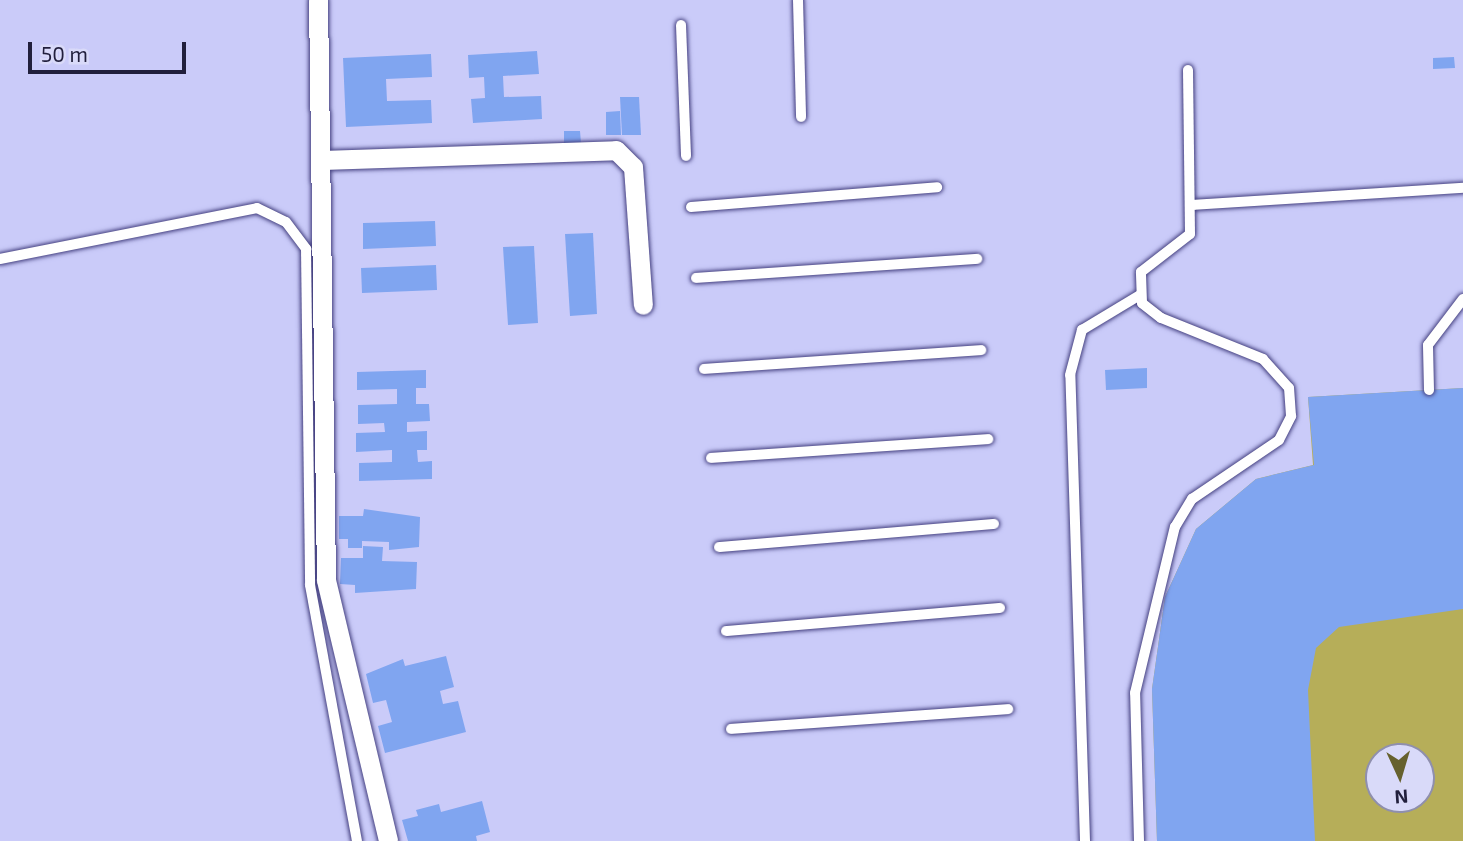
<!DOCTYPE html>
<html>
<head>
<meta charset="utf-8">
<style>
  body { margin:0 }
  #map { position:relative; width:1463px; height:841px; overflow:hidden; background:#cacbf9; font-family:"Exo 2",sans-serif }
  div>[style] { position:absolute }
  .green>* { inset:0; background:#b6ae59 }
  .building>* { inset:0; background:#80a5f0 }
  .roads { filter:drop-shadow(0 0 2px #454181) drop-shadow(0 0 2px #454181) }
  .service>* { height:10px; margin:-5px; padding:0 5px; transform-origin:5px; border-radius:5px; background:#fff }
  .minor>* { height:19px; margin:-9.5px; padding:0 9.5px; transform-origin:9.5px; border-radius:9.5px; background:#fff }
  span { translate:-50% -50%; white-space:nowrap; text-align:center; line-height:1.15; -webkit-text-stroke:5px #d9daf9; paint-order:stroke }
  .north { position:absolute; left:1365px; top:743px; width:70px; height:70px; box-sizing:border-box; background:#d9daf9; border:2px solid #8f8fad; border-radius:50%; rotate:176deg; font-size:19px; font-weight:700; line-height:28px; text-align:center; color:#211f3c }
  .north::after { content:''; display:block; margin:auto; width:24px; height:32px; background:#66612e; clip-path:polygon(50% 0,100% 100%,50% 72%,0 100%) }
  .scale { position:absolute; left:28px; top:42px; width:158px; height:32px; box-sizing:border-box; border:4px solid #211f3c; border-top:0; padding-left:9px; font-size:21px; line-height:24px; white-space:nowrap; color:#211f3c; -webkit-text-stroke:5px #d9daf9; paint-order:stroke }
</style>
</head>
<body>
<div id="map">
  <div class="green">
    <i style="clip-path:polygon(evenodd,1463px 388px,1463px 841px,1157px 841px,1152px 689px,1165px 597px,1196px 529px,1256px 479px,1313px 465px,1308px 397px,1463px 388px,1379px 757px,1421px 757px,1421px 799px,1379px 799px,1379px 757px)"></i>
  </div>
  <div class="building">
    <i style="clip-path:polygon(537px 51px,539px 74px,503px 76px,504px 97px,541px 96px,542px 119px,473px 123px,471px 99px,485px 98px,484px 77px,469px 78px,468px 55px)"></i>
    <i style="clip-path:polygon(431px 54px,432px 77px,386px 79px,387px 101px,431px 100px,432px 123px,346px 127px,343px 58px)"></i>
    <i style="clip-path:polygon(1454px 57px,1455px 68px,1433px 69px,1433px 58px)"></i>
    <i style="clip-path:polygon(620px 97px,639px 97px,641px 135px,622px 135px)"></i>
    <i style="clip-path:polygon(620px 111px,621px 135px,606px 135px,606px 112px)"></i>
    <i style="clip-path:polygon(564px 131px,580px 131px,581px 143px,564px 144px)"></i>
    <i style="clip-path:polygon(435px 221px,436px 246px,363px 249px,363px 223px)"></i>
    <i style="clip-path:polygon(593px 233px,597px 314px,570px 316px,565px 234px)"></i>
    <i style="clip-path:polygon(534px 246px,538px 323px,508px 325px,503px 247px)"></i>
    <i style="clip-path:polygon(436px 265px,437px 290px,362px 293px,361px 268px)"></i>
    <i style="clip-path:polygon(1147px 368px,1147px 388px,1106px 390px,1105px 370px)"></i>
    <i style="clip-path:polygon(426px 370px,426px 388px,416px 388px,416px 404px,429px 404px,430px 421px,407px 422px,407px 432px,427px 431px,427px 450px,417px 450px,418px 462px,432px 461px,432px 479px,359px 481px,359px 463px,392px 462px,392px 450px,356px 452px,356px 433px,385px 432px,384px 423px,358px 424px,358px 405px,397px 404px,397px 389px,357px 390px,357px 372px)"></i>
    <i style="clip-path:polygon(1463px 388px,1463px 609px,1339px 627px,1316px 648px,1308px 690px,1315px 841px,1157px 841px,1152px 689px,1165px 597px,1196px 529px,1256px 479px,1314px 465px,1308px 397px)"></i>
    <i style="clip-path:polygon(364px 509px,420px 517px,419px 547px,389px 550px,389px 542px,362px 541px,362px 548px,348px 548px,348px 539px,339px 539px,339px 516px,363px 516px)"></i>
    <i style="clip-path:polygon(363px 546px,383px 547px,382px 561px,417px 562px,416px 589px,355px 593px,355px 585px,340px 584px,341px 558px,363px 558px)"></i>
    <i style="clip-path:polygon(446px 656px,454px 687px,440px 691px,443px 704px,458px 701px,466px 732px,385px 753px,378px 726px,392px 722px,386px 700px,373px 703px,366px 674px,403px 659px,405px 666px)"></i>
    <i style="clip-path:polygon(482px 801px,490px 832px,476px 836px,477px 841px,408px 841px,402px 820px,418px 816px,416px 810px,439px 804px,441px 812px)"></i>
  </div>
  <div class="roads">
    <div class="service">
      <i style="left:798px;top:0;width:117px;rotate:88.5deg"></i>
      <i style="left:681px;top:25px;width:131px;rotate:87.8deg"></i>
      <i style="left:1191px;top:205px;width:273px;rotate:-3.6deg"></i>
      <i style="left:691px;top:207px;width:247px;rotate:-4.6deg"></i>
      <i style="left:0;top:259px;width:262px;rotate:-11.2deg"></i>
      <i style="left:257px;top:208px;width:32px;rotate:26deg"></i>
      <i style="left:286px;top:222px;width:34px;rotate:53deg"></i>
      <i style="left:306px;top:249px;width:336px;rotate:89.3deg"></i>
      <i style="left:310px;top:585px;width:260px;rotate:79.6deg"></i>
      <i style="left:696px;top:278px;width:282px;rotate:-3.9deg"></i>
      <i style="left:704px;top:369px;width:278px;rotate:-3.9deg"></i>
      <i style="left:1429px;top:390px;width:45px;rotate:-91.3deg"></i>
      <i style="left:1428px;top:345px;width:58px;rotate:-52.7deg"></i>
      <i style="left:711px;top:458px;width:278px;rotate:-3.9deg"></i>
      <i style="left:719px;top:547px;width:276px;rotate:-4.8deg"></i>
      <i style="left:726px;top:631px;width:275px;rotate:-4.8deg"></i>
      <i style="left:731px;top:729px;width:278px;rotate:-4.1deg"></i>
      <i style="left:1085px;top:841px;width:466px;rotate:-91.8deg"></i>
      <i style="left:1070px;top:375px;width:47px;rotate:-75.1deg"></i>
      <i style="left:1082px;top:330px;width:68px;rotate:-31.1deg"></i>
      <i style="left:1139px;top:841px;width:148px;rotate:-91.5deg"></i>
      <i style="left:1135px;top:693px;width:171px;rotate:-76.5deg"></i>
      <i style="left:1175px;top:527px;width:33px;rotate:-59deg"></i>
      <i style="left:1192px;top:499px;width:105px;rotate:-34.1deg"></i>
      <i style="left:1279px;top:440px;width:27px;rotate:-63deg"></i>
      <i style="left:1291px;top:416px;width:28px;rotate:-94deg"></i>
      <i style="left:1289px;top:388px;width:39px;rotate:-132deg"></i>
      <i style="left:1263px;top:359px;width:110px;rotate:-158.1deg"></i>
      <i style="left:1161px;top:318px;width:24px;rotate:-142deg"></i>
      <i style="left:1142px;top:303px;width:31px;rotate:-92deg"></i>
      <i style="left:1141px;top:272px;width:62px;rotate:-37.8deg"></i>
      <i style="left:1190px;top:234px;width:164px;rotate:-90.7deg"></i>
    </div>
    <div class="minor">
      <i style="left:318px;top:0;width:580px;rotate:89.21deg"></i>
      <i style="left:326px;top:580px;width:268px;rotate:76.6deg"></i>
      <i style="left:322px;top:160px;width:294px;rotate:-1.9deg"></i>
      <i style="left:616px;top:150px;width:24px;rotate:45deg"></i>
      <i style="left:633px;top:167px;width:138px;rotate:85.9deg"></i>
    </div>
  </div>
  <div class="north">N</div>
  <div class="scale">50 m</div>
</div>
</body>
</html>
